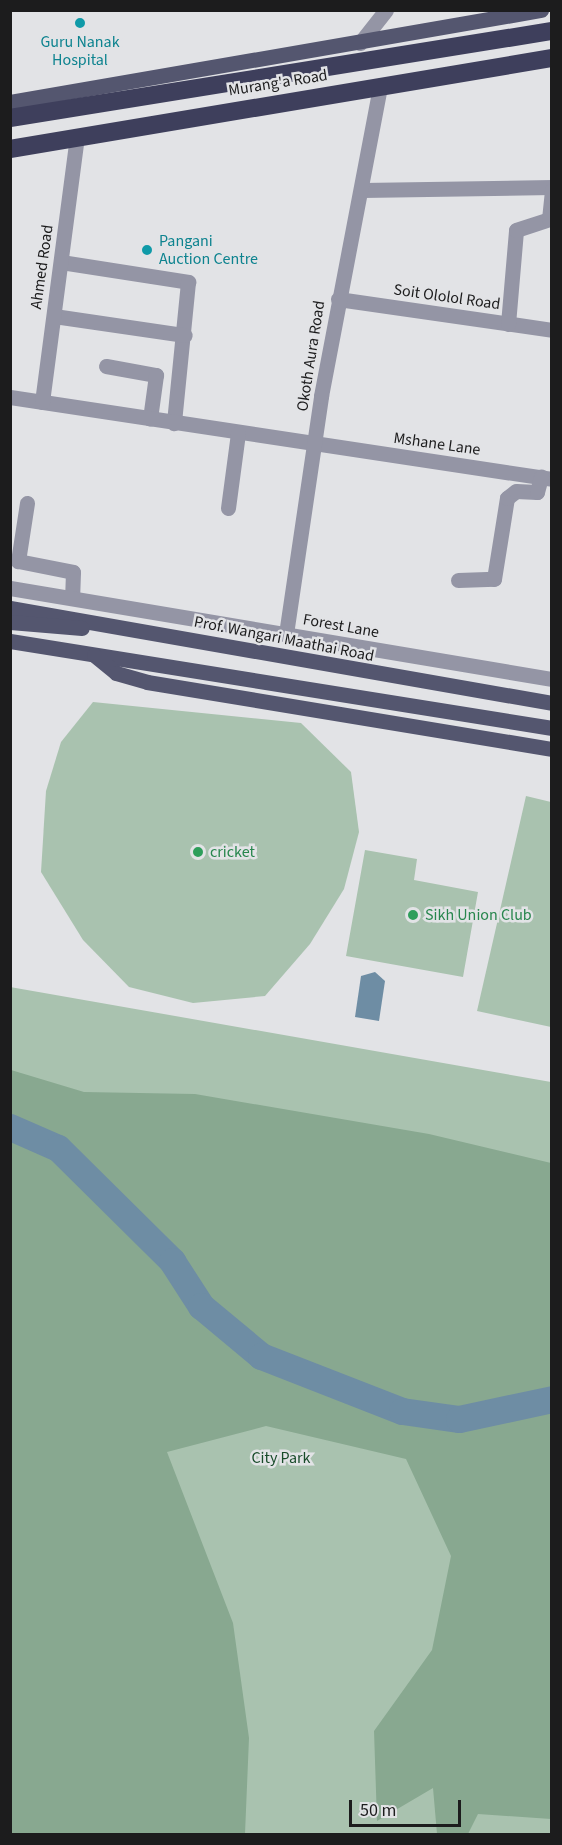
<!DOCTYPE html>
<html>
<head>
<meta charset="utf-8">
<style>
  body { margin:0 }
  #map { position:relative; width:562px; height:1845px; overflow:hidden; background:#e2e3e6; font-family:"Source Sans 3",sans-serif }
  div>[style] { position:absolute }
  .green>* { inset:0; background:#a9c2af }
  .forest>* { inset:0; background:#88a890 }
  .water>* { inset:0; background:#6e8da4 }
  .river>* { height:27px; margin:-13.5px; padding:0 13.5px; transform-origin:13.5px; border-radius:13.5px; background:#6e8da4 }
  .minor>* { height:15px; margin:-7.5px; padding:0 7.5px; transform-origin:7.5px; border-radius:7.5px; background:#9495a5 }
  .major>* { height:15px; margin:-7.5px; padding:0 7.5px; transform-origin:7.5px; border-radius:7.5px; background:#54566f }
  .highway>* { height:18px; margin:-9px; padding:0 9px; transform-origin:9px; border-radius:9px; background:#3e3f5c }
  .dots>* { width:16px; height:16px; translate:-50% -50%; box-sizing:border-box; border:3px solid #e2e3e6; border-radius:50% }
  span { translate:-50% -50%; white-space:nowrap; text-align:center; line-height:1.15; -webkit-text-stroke:5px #e2e3e6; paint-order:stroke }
  .culture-label { font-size:16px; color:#0d838f }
  .left { translate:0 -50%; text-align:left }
  .street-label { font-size:16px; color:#1c1c1d }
  .leisure-label { font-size:16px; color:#27864d }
  .park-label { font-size:16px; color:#184b2a }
  .frame { position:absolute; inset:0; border:12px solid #1c1c1d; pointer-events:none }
  .scale { position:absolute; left:349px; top:1800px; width:112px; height:27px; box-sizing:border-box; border:3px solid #1c1c1d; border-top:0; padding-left:8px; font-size:18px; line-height:21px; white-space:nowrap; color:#1c1c1d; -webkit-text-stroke:4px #e2e3e6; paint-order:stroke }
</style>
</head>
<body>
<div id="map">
  <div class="green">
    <i style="clip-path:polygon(93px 702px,301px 723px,351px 772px,359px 832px,344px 889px,310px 944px,265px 996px,193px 1003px,129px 987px,83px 940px,41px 872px,46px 791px,61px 742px)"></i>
    <i style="clip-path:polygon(526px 796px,551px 802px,551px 1027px,477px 1011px)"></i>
    <i style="clip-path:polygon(365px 850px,417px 859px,414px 880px,478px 892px,463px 977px,346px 956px)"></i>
    <i style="clip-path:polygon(10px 987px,551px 1082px,551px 1834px,11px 1834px)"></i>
  </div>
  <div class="forest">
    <i style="clip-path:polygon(11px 1070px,84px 1092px,195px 1094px,429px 1134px,551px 1163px,551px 1834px,551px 1819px,478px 1814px,468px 1834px,437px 1834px,433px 1788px,377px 1821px,374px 1731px,432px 1650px,451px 1556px,406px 1459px,266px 1426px,167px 1452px,233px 1623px,249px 1738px,245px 1834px,11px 1834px)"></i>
  </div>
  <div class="water">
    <i style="clip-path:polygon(375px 972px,385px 981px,379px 1021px,355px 1017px,361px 976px)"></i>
  </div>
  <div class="river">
    <i style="left:10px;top:1127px;width:52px;rotate:23.6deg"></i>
    <i style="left:58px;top:1148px;width:161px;rotate:44.7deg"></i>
    <i style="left:172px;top:1261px;width:54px;rotate:57.2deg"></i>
    <i style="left:201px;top:1306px;width:78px;rotate:39.8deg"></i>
    <i style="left:261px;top:1356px;width:151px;rotate:21.3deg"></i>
    <i style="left:402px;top:1411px;width:58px;rotate:8deg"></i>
    <i style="left:459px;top:1419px;width:95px;rotate:-12.1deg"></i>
  </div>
  <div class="minor">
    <i style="left:360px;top:43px;width:42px;rotate:-51.8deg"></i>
    <i style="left:362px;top:190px;width:190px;rotate:-0.9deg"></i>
    <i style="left:61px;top:262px;width:129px;rotate:8.9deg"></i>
    <i style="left:188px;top:282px;width:142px;rotate:95.7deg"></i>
    <i style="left:338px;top:299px;width:216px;rotate:8.2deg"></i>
    <i style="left:54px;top:316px;width:132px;rotate:8.3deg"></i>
    <i style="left:508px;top:324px;width:94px;rotate:-85.1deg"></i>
    <i style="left:516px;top:230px;width:35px;rotate:-18deg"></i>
    <i style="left:549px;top:219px;width:29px;rotate:-84deg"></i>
    <i style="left:106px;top:366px;width:51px;rotate:10.2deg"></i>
    <i style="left:156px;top:375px;width:44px;rotate:97.8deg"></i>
    <i style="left:10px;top:397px;width:548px;rotate:8.6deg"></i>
    <i style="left:42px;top:402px;width:268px;rotate:-82.5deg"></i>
    <i style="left:27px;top:503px;width:59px;rotate:98.8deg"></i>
    <i style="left:18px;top:561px;width:56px;rotate:11.3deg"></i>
    <i style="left:73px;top:572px;width:26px;rotate:92deg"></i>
    <i style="left:228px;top:508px;width:76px;rotate:-82.4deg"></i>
    <i style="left:458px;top:580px;width:36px;rotate:-2deg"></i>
    <i style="left:494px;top:579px;width:82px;rotate:-80.9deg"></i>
    <i style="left:507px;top:498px;width:11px;rotate:-38deg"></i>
    <i style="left:516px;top:491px;width:21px;rotate:3deg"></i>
    <i style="left:537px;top:492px;width:16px;rotate:-75deg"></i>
    <i style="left:10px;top:588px;width:550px;rotate:9.53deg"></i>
    <i style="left:286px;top:634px;width:241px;rotate:-81.6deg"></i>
    <i style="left:321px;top:396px;width:316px;rotate:-79.2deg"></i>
  </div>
  <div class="major">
    <i style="left:10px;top:102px;width:539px;rotate:-9.83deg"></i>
    <i style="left:10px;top:608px;width:550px;rotate:9.94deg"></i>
    <i style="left:10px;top:622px;width:72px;rotate:4.8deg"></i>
    <i style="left:10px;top:641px;width:549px;rotate:9.12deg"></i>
    <i style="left:94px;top:655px;width:28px;rotate:39deg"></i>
    <i style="left:116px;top:673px;width:32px;rotate:16deg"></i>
    <i style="left:147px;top:682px;width:411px;rotate:9.4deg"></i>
  </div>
  <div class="highway">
    <i style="left:10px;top:118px;width:549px;rotate:-9.12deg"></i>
    <i style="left:10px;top:149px;width:550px;rotate:-9.53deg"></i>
  </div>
  <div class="dots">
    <i style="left:80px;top:23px;background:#0f9aa8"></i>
    <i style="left:147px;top:250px;background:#0f9aa8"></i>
    <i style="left:198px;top:852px;background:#2e9e5b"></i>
    <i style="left:413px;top:915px;background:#2e9e5b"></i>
  </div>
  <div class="culture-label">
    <span style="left:80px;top:51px">Guru Nanak<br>Hospital</span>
    <span class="left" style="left:159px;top:250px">Pangani<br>Auction Centre</span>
  </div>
  <div class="street-label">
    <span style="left:278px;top:83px;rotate:-9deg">Murang'a Road</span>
    <span style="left:42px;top:267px;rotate:-82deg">Ahmed Road</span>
    <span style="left:447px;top:297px;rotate:8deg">Soit Ololol Road</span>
    <span style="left:311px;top:356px;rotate:-81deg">Okoth Aura Road</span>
    <span style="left:437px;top:444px;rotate:8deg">Mshane Lane</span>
    <span style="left:341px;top:626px;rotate:10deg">Forest Lane</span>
    <span style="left:284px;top:639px;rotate:11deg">Prof. Wangari Maathai Road</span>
  </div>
  <div class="leisure-label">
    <span class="left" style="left:210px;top:852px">cricket</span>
    <span class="left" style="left:425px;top:915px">Sikh Union Club</span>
  </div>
  <div class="park-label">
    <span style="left:281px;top:1458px">City Park</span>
  </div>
  <div class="frame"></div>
  <div class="scale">50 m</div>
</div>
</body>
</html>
